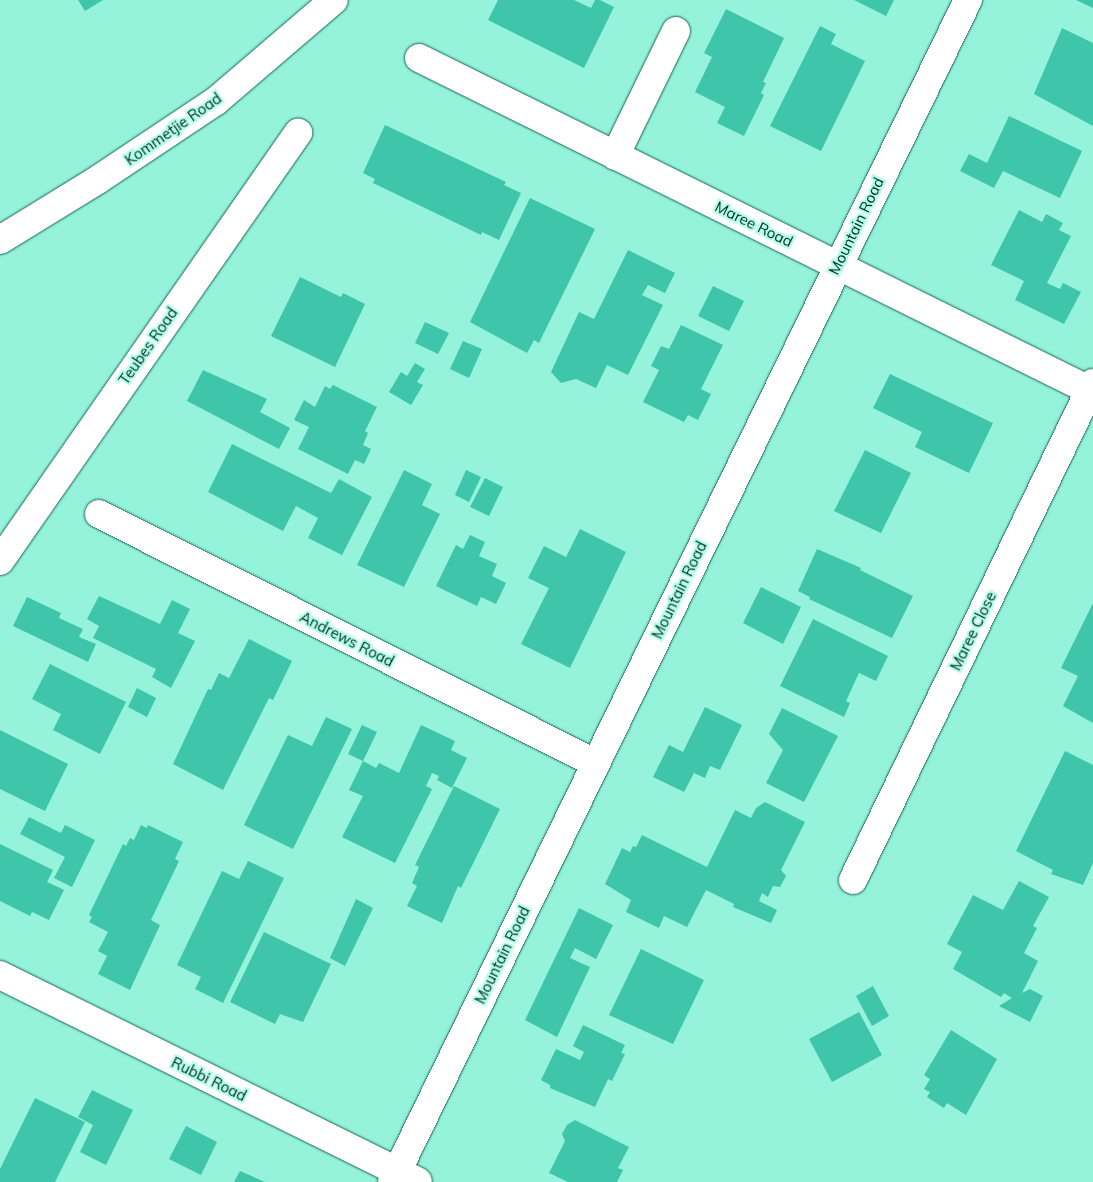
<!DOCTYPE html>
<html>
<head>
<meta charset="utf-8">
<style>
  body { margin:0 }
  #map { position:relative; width:1093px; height:1182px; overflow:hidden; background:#95f3db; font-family:Mulish,sans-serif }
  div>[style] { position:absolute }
  .building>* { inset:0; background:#3fc5a9 }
  .roads { filter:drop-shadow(0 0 1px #186555) drop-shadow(0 0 1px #186555) }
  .minor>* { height:28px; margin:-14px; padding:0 14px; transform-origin:14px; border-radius:14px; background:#fff }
  .secondary>* { height:28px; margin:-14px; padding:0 14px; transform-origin:14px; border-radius:14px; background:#fff }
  span { translate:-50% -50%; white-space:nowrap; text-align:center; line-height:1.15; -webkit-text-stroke:4.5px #b4fde9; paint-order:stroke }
  .street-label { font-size:15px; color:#042f26 }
</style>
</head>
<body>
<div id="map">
  <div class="building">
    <i style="clip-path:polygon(78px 0,103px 0,85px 11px)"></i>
    <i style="clip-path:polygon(498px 0,574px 0,591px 8px,595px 0,600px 0,614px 7px,584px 68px,488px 20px)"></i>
    <i style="clip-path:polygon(854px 0,894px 0,886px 16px)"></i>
    <i style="clip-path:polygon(1076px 0,1093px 0,1093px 8px)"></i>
    <i style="clip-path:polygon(726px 9px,784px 38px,763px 82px,766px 83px,761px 93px,764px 95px,744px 136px,717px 123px,725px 107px,695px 92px,712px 57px,704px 53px)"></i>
    <i style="clip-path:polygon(820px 26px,836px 34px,831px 44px,865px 61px,821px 151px,770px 126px)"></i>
    <i style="clip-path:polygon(1062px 28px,1093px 43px,1093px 126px,1034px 94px)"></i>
    <i style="clip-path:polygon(1009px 116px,1082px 151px,1060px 198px,1003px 171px,994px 188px,960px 171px,969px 154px,987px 163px)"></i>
    <i style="clip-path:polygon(385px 125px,506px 182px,504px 185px,521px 193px,499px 240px,482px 232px,481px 235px,373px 183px,375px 179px,363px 173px)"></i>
    <i style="clip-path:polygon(530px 198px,595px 229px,539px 343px,534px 340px,527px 353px,470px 322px)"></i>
    <i style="clip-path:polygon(1019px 210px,1042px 222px,1046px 214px,1063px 223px,1059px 230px,1071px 236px,1047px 283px,1060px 289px,1063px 283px,1081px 292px,1064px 324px,1015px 300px,1024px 281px,991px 265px)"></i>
    <i style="clip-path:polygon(628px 250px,675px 273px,665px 293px,648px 285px,642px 295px,663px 305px,628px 375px,607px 365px,596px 388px,576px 379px,561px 383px,551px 372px,579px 312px,594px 319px)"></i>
    <i style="clip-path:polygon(300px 277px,341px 297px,343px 293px,365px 304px,335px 367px,271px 336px)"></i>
    <i style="clip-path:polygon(713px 286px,744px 301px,729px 331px,698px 316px)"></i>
    <i style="clip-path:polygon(425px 322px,449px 333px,438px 354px,415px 343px)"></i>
    <i style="clip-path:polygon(681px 325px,723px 345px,701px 389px,711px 394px,698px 420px,688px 415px,684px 422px,643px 402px,659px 370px,651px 366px,661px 346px,669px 349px)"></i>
    <i style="clip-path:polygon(463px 341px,482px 349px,469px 378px,450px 369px)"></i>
    <i style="clip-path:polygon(415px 363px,425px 369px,417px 382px,423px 385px,411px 405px,389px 392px,401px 372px,407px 376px)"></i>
    <i style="clip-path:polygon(203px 370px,267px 399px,260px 412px,290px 428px,279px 449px,187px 401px)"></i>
    <i style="clip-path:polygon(890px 374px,993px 423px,969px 473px,915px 447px,922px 432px,873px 408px)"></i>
    <i style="clip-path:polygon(333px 385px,377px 407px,365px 431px,368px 433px,363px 445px,371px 449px,364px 464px,355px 460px,348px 474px,298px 449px,309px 427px,294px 420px,304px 400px,315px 407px,325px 386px,330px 389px)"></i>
    <i style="clip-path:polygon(232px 444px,331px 493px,339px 479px,372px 497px,342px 555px,308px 538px,318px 518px,296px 506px,283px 531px,208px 492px)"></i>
    <i style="clip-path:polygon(865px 450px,911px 473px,881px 533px,834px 511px)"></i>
    <i style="clip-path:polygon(404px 470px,432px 484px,422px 505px,440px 514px,404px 587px,357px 565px)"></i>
    <i style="clip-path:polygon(466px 470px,481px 477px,469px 502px,455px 495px)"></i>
    <i style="clip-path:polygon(485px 478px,503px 487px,489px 516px,470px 507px)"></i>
    <i style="clip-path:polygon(580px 529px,626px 552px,570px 668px,521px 644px,549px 588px,528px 578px,544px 546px,566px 557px)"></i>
    <i style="clip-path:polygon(470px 535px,485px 542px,479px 556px,497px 564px,492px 576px,506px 583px,496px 604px,481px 597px,477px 606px,436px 586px,456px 545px,463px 549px)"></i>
    <i style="clip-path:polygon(817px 549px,861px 568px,860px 570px,913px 596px,892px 638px,809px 599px,810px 597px,798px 591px)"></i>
    <i style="clip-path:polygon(761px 587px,801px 607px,783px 644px,743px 623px)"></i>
    <i style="clip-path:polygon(99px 596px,160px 624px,172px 600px,190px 609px,178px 633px,195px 641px,171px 688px,152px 677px,156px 669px,93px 638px,99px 626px,87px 619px)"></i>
    <i style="clip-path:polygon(27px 597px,61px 613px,59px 618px,83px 629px,79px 637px,96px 644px,88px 662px,13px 626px)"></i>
    <i style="clip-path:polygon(1093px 603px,1093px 723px,1063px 706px,1078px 676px,1061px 668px)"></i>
    <i style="clip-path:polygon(813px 619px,888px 656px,876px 681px,859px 673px,846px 701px,850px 703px,844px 717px,780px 686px)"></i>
    <i style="clip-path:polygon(249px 639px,292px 661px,273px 700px,269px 698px,223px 790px,173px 764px,208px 689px,211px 690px,219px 673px,229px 678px)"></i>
    <i style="clip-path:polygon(50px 664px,126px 702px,100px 754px,53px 730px,61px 714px,32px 699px)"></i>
    <i style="clip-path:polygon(137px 688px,156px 698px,147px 717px,128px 707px)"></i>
    <i style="clip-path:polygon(705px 707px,742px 725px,720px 770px,710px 766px,705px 778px,694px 773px,684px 792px,653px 777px,669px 745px,683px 752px)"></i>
    <i style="clip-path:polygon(782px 708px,838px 736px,804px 802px,766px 783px,783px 750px,769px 734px)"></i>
    <i style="clip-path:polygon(326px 717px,352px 729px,293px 849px,244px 825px,288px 735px,312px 746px)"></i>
    <i style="clip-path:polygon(362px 725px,377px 732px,363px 761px,348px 754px)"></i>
    <i style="clip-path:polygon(421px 725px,455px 741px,451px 750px,467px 758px,452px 788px,437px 780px,439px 776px,432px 773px,426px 786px,432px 789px,395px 863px,342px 837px,363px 796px,349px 790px,363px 761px,376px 768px,379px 763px,399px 773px)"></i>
    <i style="clip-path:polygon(0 730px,68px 764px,45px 811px,0 789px)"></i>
    <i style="clip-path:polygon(1065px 751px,1093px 765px,1093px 863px,1083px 885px,1051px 874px,1053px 870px,1016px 851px)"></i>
    <i style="clip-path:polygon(454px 786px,500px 809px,461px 888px,458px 886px,442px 923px,407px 906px,417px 886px,412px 883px,419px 867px,415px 865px)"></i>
    <i style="clip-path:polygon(765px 802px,805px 822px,781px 870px,786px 876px,780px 887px,773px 886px,768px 897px,762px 893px,759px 901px,777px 910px,771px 923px,733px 907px,734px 904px,706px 890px,687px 927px,664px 916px,659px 928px,626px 912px,631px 900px,605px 884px,622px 848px,630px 852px,633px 846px,636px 847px,642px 835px,707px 867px,735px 810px,751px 818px,756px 808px)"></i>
    <i style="clip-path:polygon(29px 817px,61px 833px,65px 825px,95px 840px,72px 887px,54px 878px,65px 857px,20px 834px)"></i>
    <i style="clip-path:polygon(141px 825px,147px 828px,148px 825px,183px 842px,175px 859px,179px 861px,151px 920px,160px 925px,130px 990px,98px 974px,107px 956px,98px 951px,108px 932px,89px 922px,92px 917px,89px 915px,123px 844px,126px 846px,130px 838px,134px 840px)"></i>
    <i style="clip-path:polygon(0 844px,53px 870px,47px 882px,64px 890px,49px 920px,32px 912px,30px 916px,0 901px)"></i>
    <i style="clip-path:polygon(248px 861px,284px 878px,223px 1003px,195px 989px,201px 977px,177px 965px,222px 871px,239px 879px)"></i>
    <i style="clip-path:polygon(1019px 881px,1049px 897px,1033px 926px,1037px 928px,1024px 953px,1038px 961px,1022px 993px,1030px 989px,1043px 996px,1030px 1022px,999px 1006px,1012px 998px,1004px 993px,1001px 997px,953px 969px,962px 952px,947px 944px,973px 895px,1003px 910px)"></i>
    <i style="clip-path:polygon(356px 899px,373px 908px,345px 966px,330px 958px)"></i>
    <i style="clip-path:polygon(579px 908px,613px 925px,596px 959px,575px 948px,570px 958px,590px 967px,557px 1037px,525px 1020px)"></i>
    <i style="clip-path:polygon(264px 932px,331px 964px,303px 1022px,280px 1014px,275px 1024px,230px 1002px)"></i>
    <i style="clip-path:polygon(641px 949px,704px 980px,673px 1044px,609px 1015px)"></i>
    <i style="clip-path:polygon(873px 986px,889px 1016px,872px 1026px,856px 996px)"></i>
    <i style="clip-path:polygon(859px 1012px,882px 1055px,832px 1082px,809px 1039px)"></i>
    <i style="clip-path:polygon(583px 1025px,625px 1045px,621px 1053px,625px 1054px,612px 1081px,608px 1079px,595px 1107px,550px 1088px,550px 1085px,541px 1080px,556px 1049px,580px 1060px,584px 1052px,573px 1046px)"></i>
    <i style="clip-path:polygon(951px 1030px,997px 1059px,966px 1115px,947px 1103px,944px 1108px,927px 1097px,930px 1092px,924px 1089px,930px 1079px,924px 1075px)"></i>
    <i style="clip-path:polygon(92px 1090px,133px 1110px,106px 1165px,80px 1152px,93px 1125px,78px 1117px)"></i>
    <i style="clip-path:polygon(35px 1098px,85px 1122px,55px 1182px,0 1182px,0 1169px)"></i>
    <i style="clip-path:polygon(575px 1120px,629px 1147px,618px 1168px,623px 1170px,617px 1182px,568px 1182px,549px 1173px,565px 1141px,562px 1134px,567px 1125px)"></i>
    <i style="clip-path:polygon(186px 1126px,217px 1142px,201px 1175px,169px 1159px)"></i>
    <i style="clip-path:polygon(240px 1171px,265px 1182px,234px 1182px)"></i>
  </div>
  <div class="roads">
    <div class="minor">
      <i style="left:419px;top:58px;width:748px;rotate:26.36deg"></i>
      <i style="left:615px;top:156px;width:139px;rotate:-64deg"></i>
      <i style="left:99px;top:514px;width:555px;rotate:26.66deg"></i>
      <i style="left:0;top:561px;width:522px;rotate:-55.15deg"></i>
      <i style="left:853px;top:880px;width:552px;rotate:-64.22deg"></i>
      <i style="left:0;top:975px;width:466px;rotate:26.3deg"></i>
      <i style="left:392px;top:1182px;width:1315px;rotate:-64.02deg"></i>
    </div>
    <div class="secondary">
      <i style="left:0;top:240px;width:116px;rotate:-31.6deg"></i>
      <i style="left:99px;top:179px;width:141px;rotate:-33.7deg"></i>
      <i style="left:216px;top:101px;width:155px;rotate:-40.6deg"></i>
    </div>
  </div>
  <div class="street-label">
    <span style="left:173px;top:129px;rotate:-35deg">Kommetjie Road</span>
    <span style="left:754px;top:224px;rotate:26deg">Maree Road</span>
    <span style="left:856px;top:226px;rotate:-64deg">Mountain Road</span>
    <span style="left:148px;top:346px;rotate:-55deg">Teubes Road</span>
    <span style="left:679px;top:590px;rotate:-64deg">Mountain Road</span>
    <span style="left:973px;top:631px;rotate:-64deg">Maree Close</span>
    <span style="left:347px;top:639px;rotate:27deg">Andrews Road</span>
    <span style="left:502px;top:955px;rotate:-64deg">Mountain Road</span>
    <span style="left:209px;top:1079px;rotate:26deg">Rubbi Road</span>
  </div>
</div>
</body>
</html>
